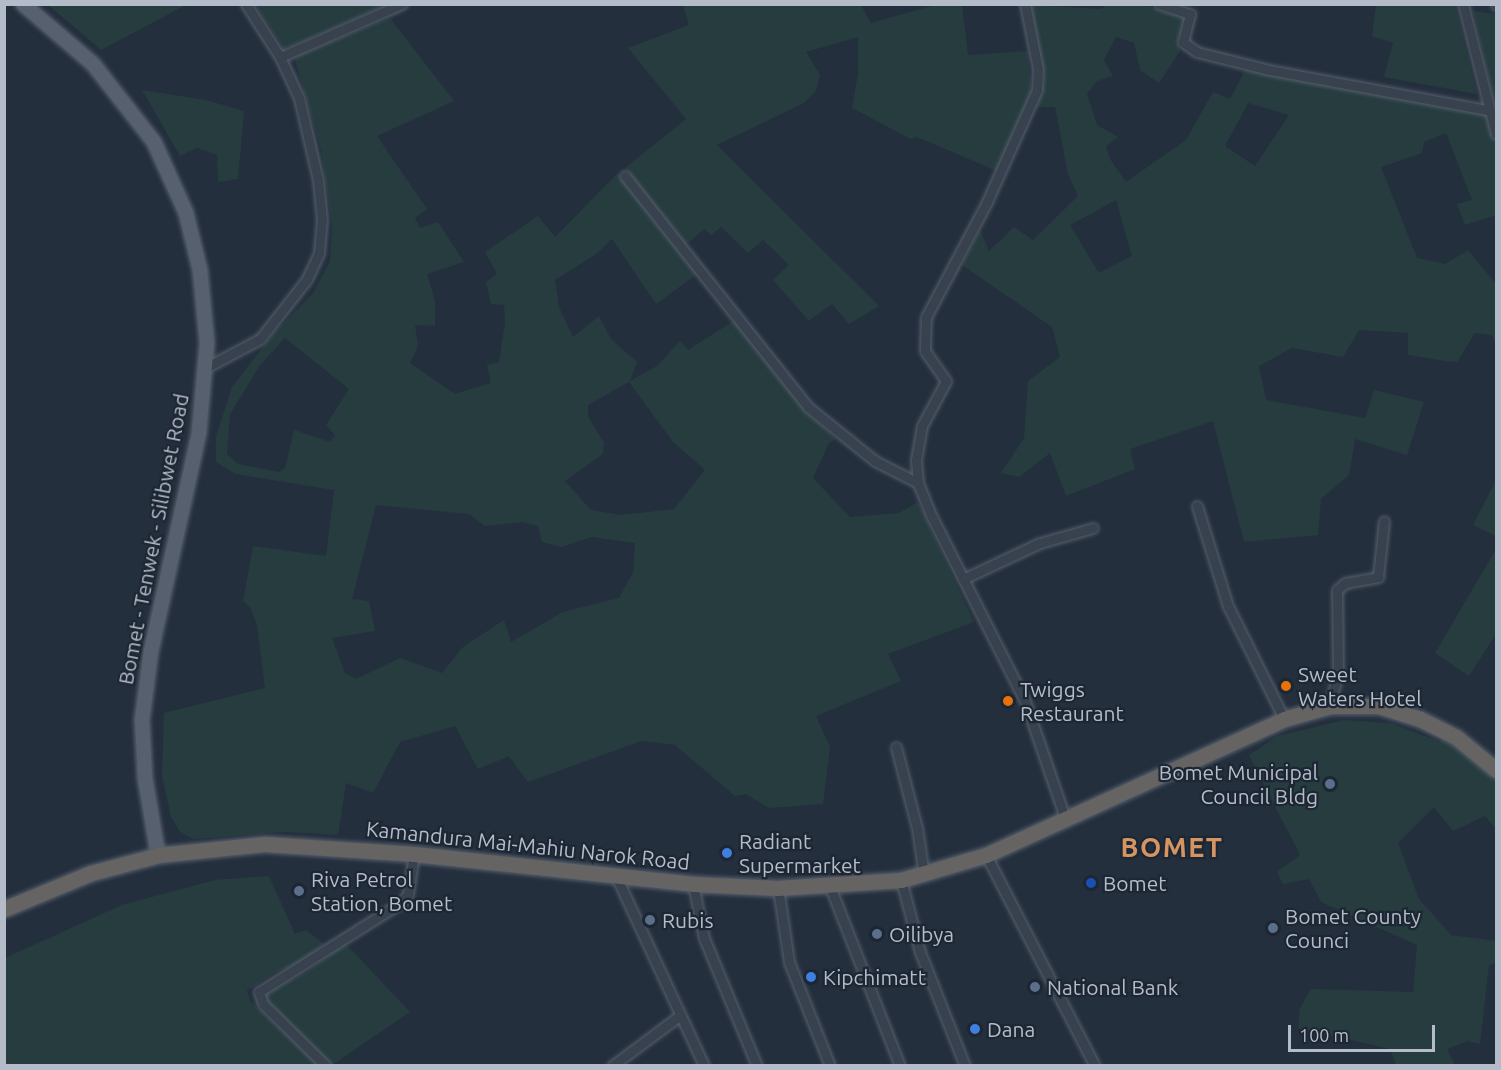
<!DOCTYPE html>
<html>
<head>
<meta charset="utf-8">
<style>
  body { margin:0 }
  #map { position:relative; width:1501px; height:1070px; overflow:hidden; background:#242f3e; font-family:Ubuntu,sans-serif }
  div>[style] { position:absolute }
  .green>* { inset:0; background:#263c3f }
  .roads { filter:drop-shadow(0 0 2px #565f6c) drop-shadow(0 0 2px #565f6c) }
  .minor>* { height:9px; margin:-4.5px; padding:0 4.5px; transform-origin:4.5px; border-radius:4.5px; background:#38414e }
  .primary>* { height:14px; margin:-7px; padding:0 7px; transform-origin:7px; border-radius:7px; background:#56606e }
  .trunk>* { height:15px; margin:-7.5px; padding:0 7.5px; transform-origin:7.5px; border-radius:7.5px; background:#656462 }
  .dots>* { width:16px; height:16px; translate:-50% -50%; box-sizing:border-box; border:3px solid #1d2633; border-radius:50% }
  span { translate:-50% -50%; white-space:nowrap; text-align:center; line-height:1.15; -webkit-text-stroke:4.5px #1d2633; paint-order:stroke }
  .street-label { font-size:21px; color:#b4bcc9 }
  .poi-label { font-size:21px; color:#b4bcc9 }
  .left { translate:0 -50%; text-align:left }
  .right { translate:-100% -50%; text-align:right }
  .district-label { font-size:27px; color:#d59563; font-weight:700; letter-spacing:1.5px }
  .frame { position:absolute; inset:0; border:6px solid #b4bcc9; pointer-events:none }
  .scale { position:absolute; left:1288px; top:1025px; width:147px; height:27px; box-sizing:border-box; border:3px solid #b4bcc9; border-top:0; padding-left:8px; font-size:18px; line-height:21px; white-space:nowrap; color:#b4bcc9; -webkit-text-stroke:4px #1d2633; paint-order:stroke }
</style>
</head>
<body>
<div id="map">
  <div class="green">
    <i style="clip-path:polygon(48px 5px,186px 5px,101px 50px)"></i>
    <i style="clip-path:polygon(255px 5px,386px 5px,284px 49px)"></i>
    <i style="clip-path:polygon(683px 5px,861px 5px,871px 23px,935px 5px,962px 5px,968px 55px,1028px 51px,1031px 93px,997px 171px,917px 137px,911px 139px,852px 108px,858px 73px,858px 37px,806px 52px,820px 75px,816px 91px,804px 103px,717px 145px,879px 306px,849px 324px,832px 304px,809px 321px,773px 280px,789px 265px,763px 240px,748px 253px,721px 227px,711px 235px,704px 229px,685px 246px,625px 168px,686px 119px,628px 48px,689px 25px)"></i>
    <i style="clip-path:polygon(evenodd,1031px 5px,1101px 9px,1107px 5px,1147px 5px,1162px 12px,1186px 16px,1177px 41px,1180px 51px,1159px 83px,1140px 70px,1134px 43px,1116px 37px,1104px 60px,1113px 76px,1097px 81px,1087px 94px,1097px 125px,1118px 137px,1106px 146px,1110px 159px,1126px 182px,1186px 140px,1213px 92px,1230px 99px,1245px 70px,1485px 113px,1496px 144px,1496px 215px,1465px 225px,1457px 204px,1472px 200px,1446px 133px,1424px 142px,1422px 153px,1381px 167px,1417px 258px,1445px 264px,1468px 250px,1496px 284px,1496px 346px,1492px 335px,1475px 333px,1457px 362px,1445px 361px,1408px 355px,1408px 333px,1359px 330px,1343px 357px,1292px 348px,1259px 366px,1266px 400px,1365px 418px,1374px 390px,1424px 402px,1407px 455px,1355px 439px,1349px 475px,1321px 499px,1318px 535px,1244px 542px,1213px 421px,1130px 449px,1135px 469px,1066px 496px,1050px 453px,1019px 477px,1001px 473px,1024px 438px,1028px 381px,1060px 357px,1052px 327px,962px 265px,980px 230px,989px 251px,1014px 227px,1033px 240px,1078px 196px,1068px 174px,1055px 107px,1037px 107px,1044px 79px,1031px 5px,1248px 103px,1289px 115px,1255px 166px,1225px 146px,1248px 103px,1031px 5px,1116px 200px,1132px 256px,1099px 273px,1070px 225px,1116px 200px)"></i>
    <i style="clip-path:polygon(1376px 5px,1455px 5px,1477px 94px,1384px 77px,1393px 43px,1372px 36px)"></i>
    <i style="clip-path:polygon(1473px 11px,1496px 14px,1496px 110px,1496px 109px)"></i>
    <i style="clip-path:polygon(evenodd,390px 18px,454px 101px,377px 136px,427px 209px,415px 218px,420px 228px,438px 222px,464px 262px,427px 274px,435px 301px,435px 326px,415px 325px,418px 346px,410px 363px,455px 394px,491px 383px,487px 365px,499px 362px,505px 323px,504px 305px,491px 304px,486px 282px,497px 274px,485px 252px,538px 216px,555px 237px,618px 173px,697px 274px,656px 304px,612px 239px,595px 255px,555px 280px,559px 307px,573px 337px,599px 316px,611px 339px,637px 362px,630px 381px,657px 366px,680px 341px,688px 350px,735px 320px,805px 410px,836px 439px,829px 443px,813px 478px,850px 517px,899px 513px,918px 502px,974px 622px,888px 654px,901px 681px,816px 716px,830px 747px,823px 804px,769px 808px,746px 794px,735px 796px,675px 745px,641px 741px,528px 782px,509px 756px,478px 769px,455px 726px,400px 742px,373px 793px,346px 783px,338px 835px,285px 832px,193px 839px,180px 832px,171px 817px,162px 776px,164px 713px,265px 688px,257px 625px,250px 607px,243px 601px,253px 546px,326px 556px,334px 490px,236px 474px,216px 462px,216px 437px,232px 387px,273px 334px,313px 293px,330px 261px,332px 224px,321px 149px,294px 57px,390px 18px,285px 338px,349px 389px,326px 425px,335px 435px,330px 442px,294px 430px,285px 468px,279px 472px,238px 464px,227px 454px,230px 414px,260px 365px,285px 338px,390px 18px,629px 382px,673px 442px,705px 470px,674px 509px,621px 515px,591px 510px,565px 481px,603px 454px,604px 443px,588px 416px,588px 405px,629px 382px,390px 18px,376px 505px,469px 514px,485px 526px,522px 522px,538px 526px,542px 542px,561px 547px,592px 537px,635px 543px,633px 572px,619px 598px,563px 612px,511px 642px,504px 620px,463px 647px,442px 673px,400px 658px,356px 679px,345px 673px,332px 638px,375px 631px,369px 601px,352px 599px,376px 505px)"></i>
    <i style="clip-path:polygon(142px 90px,206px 100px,244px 111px,238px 179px,218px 182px,217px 155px,197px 148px,180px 156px)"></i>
    <i style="clip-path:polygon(1496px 480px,1496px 536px,1473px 525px)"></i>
    <i style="clip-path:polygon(1496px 549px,1496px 634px,1469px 676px,1435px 653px)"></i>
    <i style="clip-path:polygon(1344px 720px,1391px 723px,1440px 742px,1444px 736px,1496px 781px,1496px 829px,1485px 816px,1453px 831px,1434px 807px,1398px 843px,1419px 899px,1451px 935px,1496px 941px,1496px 962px,1489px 965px,1480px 1044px,1468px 1041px,1447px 1049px,1455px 1065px,1396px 1065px,1390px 1049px,1298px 1028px,1300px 1008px,1311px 989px,1413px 992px,1417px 945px,1321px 902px,1309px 879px,1283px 884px,1277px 872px,1300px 855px,1249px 755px,1277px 736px)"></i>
    <i style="clip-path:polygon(269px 876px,295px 934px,306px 930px,324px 944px,308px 959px,273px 974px,247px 991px,251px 1002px,319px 1065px,5px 1066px,5px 958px,122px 905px,215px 880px)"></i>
    <i style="clip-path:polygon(345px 943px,410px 1012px,332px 1065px,266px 1000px,265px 994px,308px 971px)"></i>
  </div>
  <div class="roads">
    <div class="minor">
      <i style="left:1025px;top:4px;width:66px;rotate:78.7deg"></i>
      <i style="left:1038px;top:69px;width:21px;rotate:93deg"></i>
      <i style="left:1037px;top:90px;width:123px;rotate:114.1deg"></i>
      <i style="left:987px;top:202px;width:130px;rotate:117.9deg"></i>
      <i style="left:926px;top:317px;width:34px;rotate:92deg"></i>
      <i style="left:925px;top:351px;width:37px;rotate:55deg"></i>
      <i style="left:946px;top:381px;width:51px;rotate:118.1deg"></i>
      <i style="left:922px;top:426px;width:35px;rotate:100deg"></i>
      <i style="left:916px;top:460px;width:23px;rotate:85deg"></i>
      <i style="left:918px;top:483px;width:37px;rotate:68deg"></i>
      <i style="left:932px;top:517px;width:206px;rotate:63.2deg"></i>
      <i style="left:1025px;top:701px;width:124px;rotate:71.1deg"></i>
      <i style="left:1159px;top:4px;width:33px;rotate:18deg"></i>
      <i style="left:1190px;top:14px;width:29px;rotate:104deg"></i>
      <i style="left:1183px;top:42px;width:17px;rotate:36deg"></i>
      <i style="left:1197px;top:52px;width:74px;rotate:14deg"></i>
      <i style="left:1269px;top:70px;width:222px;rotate:10.4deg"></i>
      <i style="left:1463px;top:4px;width:134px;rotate:75.8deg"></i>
      <i style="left:1496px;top:4px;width:1px;rotate:90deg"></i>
      <i style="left:280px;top:57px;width:133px;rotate:-23.5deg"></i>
      <i style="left:625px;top:176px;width:295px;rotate:51.6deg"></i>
      <i style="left:808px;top:407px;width:86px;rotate:38.9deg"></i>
      <i style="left:875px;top:461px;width:48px;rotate:27.1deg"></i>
      <i style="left:205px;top:368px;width:62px;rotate:-27.8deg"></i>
      <i style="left:260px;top:339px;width:76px;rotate:-51.9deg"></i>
      <i style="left:307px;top:279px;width:29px;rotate:-65deg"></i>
      <i style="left:319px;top:253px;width:33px;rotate:-85deg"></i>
      <i style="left:322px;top:220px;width:40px;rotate:-95.7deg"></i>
      <i style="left:318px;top:180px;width:84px;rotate:-103deg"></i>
      <i style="left:299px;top:98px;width:45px;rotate:-114.9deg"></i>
      <i style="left:280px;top:57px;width:63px;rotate:-122.7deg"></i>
      <i style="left:1197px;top:506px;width:105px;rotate:72.8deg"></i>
      <i style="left:1228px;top:606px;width:126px;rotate:63.6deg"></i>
      <i style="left:963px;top:579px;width:85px;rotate:-25.1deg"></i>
      <i style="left:1040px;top:543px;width:55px;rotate:-15.8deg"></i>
      <i style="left:1330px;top:706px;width:36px;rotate:-77deg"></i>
      <i style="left:1338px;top:671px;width:81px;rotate:-90.7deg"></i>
      <i style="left:1337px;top:590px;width:11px;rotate:-41deg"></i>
      <i style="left:1345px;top:583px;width:34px;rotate:-10deg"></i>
      <i style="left:1378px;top:577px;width:56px;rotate:-83.9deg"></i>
      <i style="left:896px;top:747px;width:84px;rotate:75.5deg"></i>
      <i style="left:917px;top:828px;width:48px;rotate:81.5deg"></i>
      <i style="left:986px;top:855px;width:237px;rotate:62.7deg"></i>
      <i style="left:616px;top:876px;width:209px;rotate:65.1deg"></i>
      <i style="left:901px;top:880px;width:74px;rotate:75.2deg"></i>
      <i style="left:920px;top:952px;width:123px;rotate:68.5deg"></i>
      <i style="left:693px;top:884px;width:55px;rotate:78.5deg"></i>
      <i style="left:704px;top:938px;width:139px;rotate:67.5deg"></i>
      <i style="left:829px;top:884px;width:195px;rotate:68.7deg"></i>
      <i style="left:778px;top:888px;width:75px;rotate:81.5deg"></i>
      <i style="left:789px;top:962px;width:112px;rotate:68.5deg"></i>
      <i style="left:325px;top:1065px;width:87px;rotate:-135.5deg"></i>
      <i style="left:263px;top:1004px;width:13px;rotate:-108deg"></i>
      <i style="left:259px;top:992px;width:169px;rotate:-32.2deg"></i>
      <i style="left:402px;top:902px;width:10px;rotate:-53deg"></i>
      <i style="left:408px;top:894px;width:40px;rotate:-81.5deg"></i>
      <i style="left:612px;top:1066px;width:84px;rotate:-36.7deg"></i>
    </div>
    <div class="primary">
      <i style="left:23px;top:4px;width:92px;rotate:40.6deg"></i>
      <i style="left:93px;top:64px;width:99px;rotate:52deg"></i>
      <i style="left:154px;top:142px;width:78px;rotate:65.7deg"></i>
      <i style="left:186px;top:213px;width:59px;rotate:76.2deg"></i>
      <i style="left:200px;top:270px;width:73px;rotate:84.5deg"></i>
      <i style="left:207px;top:343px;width:90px;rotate:95.1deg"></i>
      <i style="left:199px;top:433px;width:223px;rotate:102.4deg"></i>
      <i style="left:151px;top:651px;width:70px;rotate:97.4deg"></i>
      <i style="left:142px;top:720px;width:58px;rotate:87deg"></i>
      <i style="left:145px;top:778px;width:78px;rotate:80.4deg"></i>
    </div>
    <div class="trunk">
      <i style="left:4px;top:909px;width:94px;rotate:-22.5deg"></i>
      <i style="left:91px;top:873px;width:69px;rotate:-15deg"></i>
      <i style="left:158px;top:855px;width:108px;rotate:-5.9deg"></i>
      <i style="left:265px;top:844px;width:149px;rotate:3.8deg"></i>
      <i style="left:414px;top:854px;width:281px;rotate:6.1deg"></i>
      <i style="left:693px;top:884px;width:85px;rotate:2.7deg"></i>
      <i style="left:778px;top:888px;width:123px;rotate:-3.7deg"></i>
      <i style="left:901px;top:880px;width:89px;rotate:-16.4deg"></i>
      <i style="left:986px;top:855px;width:328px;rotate:-24.5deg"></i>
      <i style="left:1284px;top:719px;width:48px;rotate:-15.8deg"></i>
      <i style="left:1330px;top:706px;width:49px"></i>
      <i style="left:1379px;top:706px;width:43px;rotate:17.6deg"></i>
      <i style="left:1420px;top:719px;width:40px;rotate:26.6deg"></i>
      <i style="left:1456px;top:737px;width:52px;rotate:39.5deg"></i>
    </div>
  </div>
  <div class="dots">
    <i style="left:1286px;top:686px;background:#e8710a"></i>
    <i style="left:1008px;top:701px;background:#e8710a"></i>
    <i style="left:1330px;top:784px;background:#5c6f8a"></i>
    <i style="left:727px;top:853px;background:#3f7fe0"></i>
    <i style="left:1091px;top:883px;background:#1a4fb4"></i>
    <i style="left:299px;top:891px;background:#5c6f8a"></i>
    <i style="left:650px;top:920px;background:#5c6f8a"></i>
    <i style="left:1273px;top:928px;background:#5c6f8a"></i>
    <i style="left:877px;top:934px;background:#5c6f8a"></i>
    <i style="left:811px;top:977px;background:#3f7fe0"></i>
    <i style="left:1035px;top:987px;background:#5c6f8a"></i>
    <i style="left:975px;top:1029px;background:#3f7fe0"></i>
  </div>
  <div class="street-label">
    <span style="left:153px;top:539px;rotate:-79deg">Bomet - Tenwek - Silibwet Road</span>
    <span style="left:528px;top:845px;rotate:6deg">Kamandura Mai-Mahiu Narok Road</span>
  </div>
  <div class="poi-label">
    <span class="left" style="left:1298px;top:686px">Sweet<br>Waters Hotel</span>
    <span class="left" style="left:1020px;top:701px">Twiggs<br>Restaurant</span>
    <span class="right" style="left:1318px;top:784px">Bomet Municipal<br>Council Bldg</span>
    <span class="left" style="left:739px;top:853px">Radiant<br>Supermarket</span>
    <span class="left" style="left:311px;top:891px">Riva Petrol<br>Station, Bomet</span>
    <span class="left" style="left:1103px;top:883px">Bomet</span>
    <span class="left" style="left:1285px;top:928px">Bomet County<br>Counci</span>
    <span class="left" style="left:662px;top:920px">Rubis</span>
    <span class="left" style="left:889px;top:934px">Oilibya</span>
    <span class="left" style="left:823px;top:977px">Kipchimatt</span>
    <span class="left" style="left:1047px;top:987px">National Bank</span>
    <span class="left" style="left:987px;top:1029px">Dana</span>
  </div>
  <div class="district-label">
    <span style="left:1172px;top:848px">BOMET</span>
  </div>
  <div class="frame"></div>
  <div class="scale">100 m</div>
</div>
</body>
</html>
